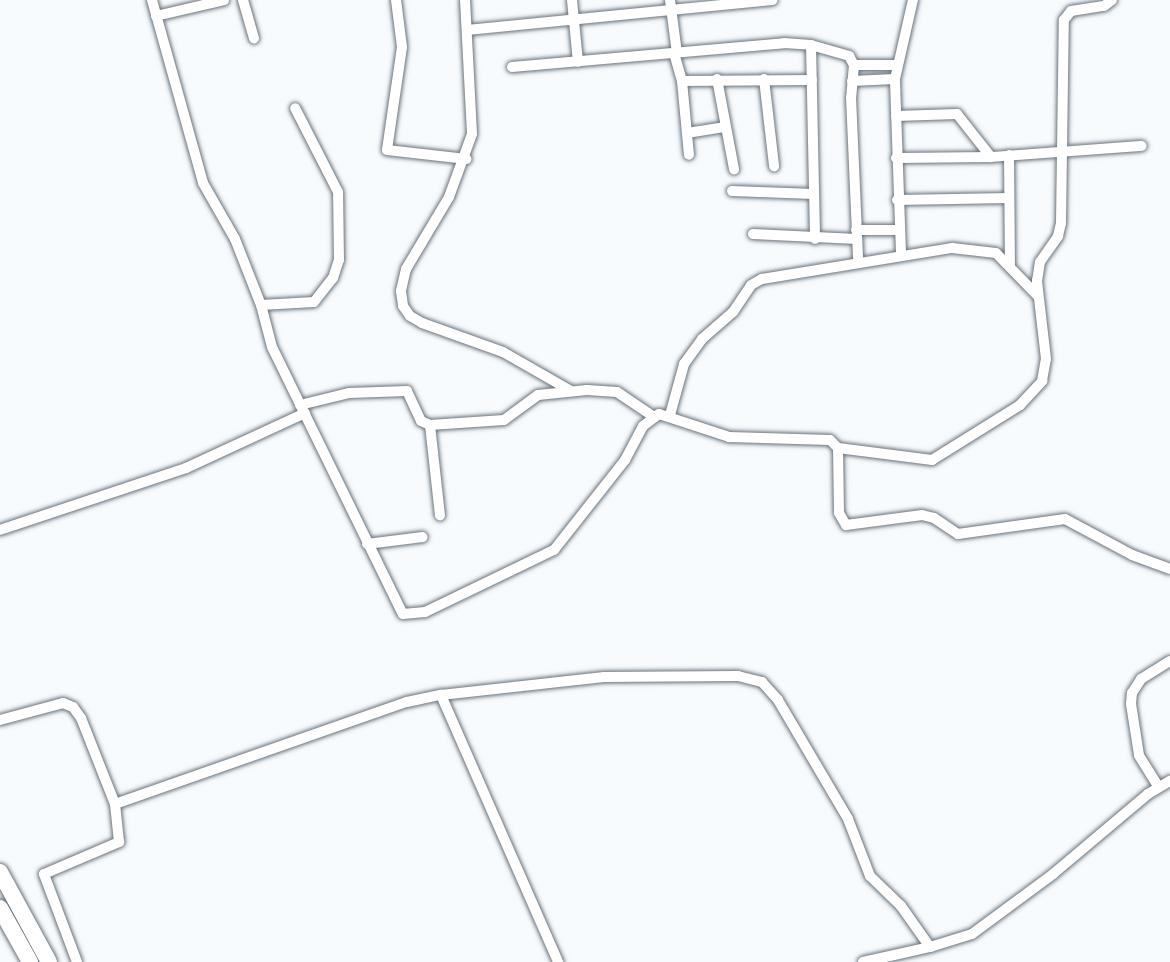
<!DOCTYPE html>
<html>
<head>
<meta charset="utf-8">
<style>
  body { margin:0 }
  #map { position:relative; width:1170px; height:962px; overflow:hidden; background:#f8fbfd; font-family:"Playfair Display",serif }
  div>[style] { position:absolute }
  .roads { filter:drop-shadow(0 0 2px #67737d) drop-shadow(0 0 2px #67737d) }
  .minor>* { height:10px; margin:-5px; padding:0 5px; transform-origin:5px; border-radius:5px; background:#fff }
  .primary>* { height:16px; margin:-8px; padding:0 8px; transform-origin:8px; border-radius:8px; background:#fff }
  span { translate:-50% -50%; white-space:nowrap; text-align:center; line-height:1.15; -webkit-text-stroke:5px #f8fbfd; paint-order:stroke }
</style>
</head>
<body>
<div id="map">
  <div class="roads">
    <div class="minor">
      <i style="left:152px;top:0;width:190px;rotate:74.4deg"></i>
      <i style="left:203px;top:183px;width:64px;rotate:60.3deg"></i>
      <i style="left:235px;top:239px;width:71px;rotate:68.5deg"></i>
      <i style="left:261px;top:305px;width:43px;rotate:75.3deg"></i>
      <i style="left:272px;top:347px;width:297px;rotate:63.9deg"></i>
      <i style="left:403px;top:614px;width:22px;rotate:-5deg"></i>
      <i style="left:425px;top:612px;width:143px;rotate:-25.7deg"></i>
      <i style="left:554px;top:550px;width:115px;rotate:-51.7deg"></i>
      <i style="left:625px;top:460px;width:38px;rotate:-62deg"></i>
      <i style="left:643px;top:426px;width:20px;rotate:-37deg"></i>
      <i style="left:659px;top:414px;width:74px;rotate:18.2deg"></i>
      <i style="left:729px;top:437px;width:101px;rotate:1.7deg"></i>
      <i style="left:830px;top:440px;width:11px;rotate:45deg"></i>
      <i style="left:838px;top:448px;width:65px;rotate:89.1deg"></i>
      <i style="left:839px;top:513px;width:14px;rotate:60deg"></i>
      <i style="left:846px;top:525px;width:77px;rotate:-7.5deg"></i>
      <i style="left:922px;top:515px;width:12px;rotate:14deg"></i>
      <i style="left:934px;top:518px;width:29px;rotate:34deg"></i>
      <i style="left:958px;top:534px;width:108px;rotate:-8deg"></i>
      <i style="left:1065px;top:519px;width:76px;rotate:28.2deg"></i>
      <i style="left:1132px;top:555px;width:40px;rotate:20.2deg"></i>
      <i style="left:243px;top:0;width:40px;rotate:74deg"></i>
      <i style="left:396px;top:0;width:47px;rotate:82.7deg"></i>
      <i style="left:402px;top:47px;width:104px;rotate:98.3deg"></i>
      <i style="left:387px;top:150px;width:80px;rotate:6.5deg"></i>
      <i style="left:465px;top:0;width:134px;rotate:87deg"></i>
      <i style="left:472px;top:134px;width:67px;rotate:110.1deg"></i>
      <i style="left:449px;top:197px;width:84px;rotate:120.8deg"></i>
      <i style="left:406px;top:269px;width:23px;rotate:103deg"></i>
      <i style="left:401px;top:291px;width:15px;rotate:82deg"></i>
      <i style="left:403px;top:306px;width:12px;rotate:55deg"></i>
      <i style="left:410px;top:316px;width:14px;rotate:30deg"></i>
      <i style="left:422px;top:323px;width:86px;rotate:19.7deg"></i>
      <i style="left:503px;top:352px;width:78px;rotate:29.8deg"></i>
      <i style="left:572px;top:0;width:62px;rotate:84.5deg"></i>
      <i style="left:670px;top:0;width:53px;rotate:82.5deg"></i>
      <i style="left:156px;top:16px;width:70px;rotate:-13.2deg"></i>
      <i style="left:467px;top:30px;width:307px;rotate:-5.6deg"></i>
      <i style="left:811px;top:45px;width:194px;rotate:88.8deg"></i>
      <i style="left:674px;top:53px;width:29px;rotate:74deg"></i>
      <i style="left:682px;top:81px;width:130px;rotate:-0.4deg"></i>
      <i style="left:854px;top:65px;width:42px"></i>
      <i style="left:512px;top:67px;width:273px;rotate:-5deg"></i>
      <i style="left:784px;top:43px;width:27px;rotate:4deg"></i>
      <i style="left:811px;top:45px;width:40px;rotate:16deg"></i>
      <i style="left:849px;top:56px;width:10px;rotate:61deg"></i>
      <i style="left:854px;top:65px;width:32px;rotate:95deg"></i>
      <i style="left:851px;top:97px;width:163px;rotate:87.5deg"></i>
      <i style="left:717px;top:79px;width:92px;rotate:79.3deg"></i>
      <i style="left:764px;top:79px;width:88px;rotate:83.4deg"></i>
      <i style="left:682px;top:81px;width:74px;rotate:84.6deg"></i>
      <i style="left:852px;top:81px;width:43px;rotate:-2.7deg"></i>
      <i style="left:896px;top:116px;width:61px;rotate:-1.9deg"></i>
      <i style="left:957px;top:114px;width:55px;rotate:51.7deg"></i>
      <i style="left:687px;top:133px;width:39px;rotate:-9deg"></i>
      <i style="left:1009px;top:155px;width:110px;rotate:89.5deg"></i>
      <i style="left:896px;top:158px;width:95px;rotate:-0.6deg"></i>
      <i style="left:991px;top:157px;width:151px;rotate:-4.2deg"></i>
      <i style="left:732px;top:191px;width:82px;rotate:2.1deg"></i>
      <i style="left:897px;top:200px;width:112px;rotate:-1deg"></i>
      <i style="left:856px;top:230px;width:43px"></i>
      <i style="left:753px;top:234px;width:104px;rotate:2.8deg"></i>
      <i style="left:901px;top:253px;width:174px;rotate:-92deg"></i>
      <i style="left:895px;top:79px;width:81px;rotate:-77.2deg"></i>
      <i style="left:261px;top:305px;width:53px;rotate:-3.2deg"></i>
      <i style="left:314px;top:302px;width:31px;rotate:-52deg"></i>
      <i style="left:333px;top:278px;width:19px;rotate:-72deg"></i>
      <i style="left:339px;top:260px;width:68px;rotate:-90.8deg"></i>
      <i style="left:338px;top:192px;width:94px;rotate:-117.1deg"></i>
      <i style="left:300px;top:405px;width:50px;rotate:-13.8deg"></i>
      <i style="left:349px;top:393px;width:58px;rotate:-2deg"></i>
      <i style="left:407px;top:391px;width:33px;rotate:65deg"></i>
      <i style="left:421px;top:421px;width:10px;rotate:24deg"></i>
      <i style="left:430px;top:425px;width:91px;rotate:83.7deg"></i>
      <i style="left:670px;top:415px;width:53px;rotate:-74.6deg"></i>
      <i style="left:684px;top:364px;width:31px;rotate:-54deg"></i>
      <i style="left:702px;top:339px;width:41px;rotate:-41.1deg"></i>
      <i style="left:733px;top:312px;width:32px;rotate:-56deg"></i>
      <i style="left:751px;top:285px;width:13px;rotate:-29deg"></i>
      <i style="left:762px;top:279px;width:193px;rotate:-9.3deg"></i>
      <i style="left:952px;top:248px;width:44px;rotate:6.5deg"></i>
      <i style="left:996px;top:253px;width:60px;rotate:45.7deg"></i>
      <i style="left:430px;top:425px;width:74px;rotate:-3.9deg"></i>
      <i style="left:504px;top:420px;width:42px;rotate:-36.3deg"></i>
      <i style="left:538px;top:395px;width:49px;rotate:-5.8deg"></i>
      <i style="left:587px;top:390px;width:30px;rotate:4deg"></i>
      <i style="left:617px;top:392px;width:45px;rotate:34deg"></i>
      <i style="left:838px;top:448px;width:95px;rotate:7.3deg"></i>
      <i style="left:932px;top:460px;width:104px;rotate:-32deg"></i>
      <i style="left:1020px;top:405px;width:33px;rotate:-47deg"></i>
      <i style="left:1042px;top:381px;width:22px;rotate:-80deg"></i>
      <i style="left:1046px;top:359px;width:79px;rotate:-96.6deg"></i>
      <i style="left:1037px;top:281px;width:19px;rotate:-81deg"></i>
      <i style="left:1040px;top:262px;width:32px;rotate:-55deg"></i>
      <i style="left:1058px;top:236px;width:13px;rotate:-77deg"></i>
      <i style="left:1061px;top:223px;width:203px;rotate:-89.2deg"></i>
      <i style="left:1064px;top:20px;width:11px;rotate:-52deg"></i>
      <i style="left:1071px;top:11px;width:33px;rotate:-9deg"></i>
      <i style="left:1104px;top:6px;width:10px;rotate:-37deg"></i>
      <i style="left:0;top:530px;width:196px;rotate:-18.4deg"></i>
      <i style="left:186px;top:468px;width:131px;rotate:-24.8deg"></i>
      <i style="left:367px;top:544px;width:56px;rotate:-7.1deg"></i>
      <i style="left:441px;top:695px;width:164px;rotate:-6.3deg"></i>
      <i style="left:604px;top:677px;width:134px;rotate:-0.4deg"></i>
      <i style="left:738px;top:676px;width:25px;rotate:14deg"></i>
      <i style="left:762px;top:682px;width:24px;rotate:48deg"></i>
      <i style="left:778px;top:700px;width:138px;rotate:59.5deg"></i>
      <i style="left:848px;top:819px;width:61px;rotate:68.9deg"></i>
      <i style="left:870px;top:876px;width:43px;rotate:44.1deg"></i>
      <i style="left:901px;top:906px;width:50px;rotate:54.7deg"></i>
      <i style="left:930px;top:947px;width:44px;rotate:-17.2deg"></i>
      <i style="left:972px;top:934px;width:101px;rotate:-36.5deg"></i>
      <i style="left:1053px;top:874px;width:124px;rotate:-40.1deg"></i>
      <i style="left:1148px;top:794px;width:26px;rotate:-31deg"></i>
      <i style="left:0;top:720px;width:65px;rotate:-15.1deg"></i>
      <i style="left:63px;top:703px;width:11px;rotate:22deg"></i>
      <i style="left:73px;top:707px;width:14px;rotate:54deg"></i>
      <i style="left:81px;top:718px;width:92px;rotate:68.4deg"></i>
      <i style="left:115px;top:804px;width:309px;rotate:-19.3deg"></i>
      <i style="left:407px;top:702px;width:35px;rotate:-12deg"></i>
      <i style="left:441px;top:695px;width:292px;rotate:66.3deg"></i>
      <i style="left:1158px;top:786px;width:36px;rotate:-122deg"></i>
      <i style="left:1139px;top:755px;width:52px;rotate:-98.9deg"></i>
      <i style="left:1131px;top:704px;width:11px;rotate:-85deg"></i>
      <i style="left:1132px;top:693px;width:17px;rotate:-57deg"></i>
      <i style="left:1141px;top:679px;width:34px;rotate:-32deg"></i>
      <i style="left:77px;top:962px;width:94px;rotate:-110.6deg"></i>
      <i style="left:44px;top:874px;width:82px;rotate:-23.1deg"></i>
      <i style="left:119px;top:842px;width:38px;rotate:-96deg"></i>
      <i style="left:863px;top:962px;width:69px;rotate:-12.6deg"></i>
    </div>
    <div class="primary">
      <i style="left:0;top:872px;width:102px;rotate:61.4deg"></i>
      <i style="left:0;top:908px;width:62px;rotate:60.9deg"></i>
    </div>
  </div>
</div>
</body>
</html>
